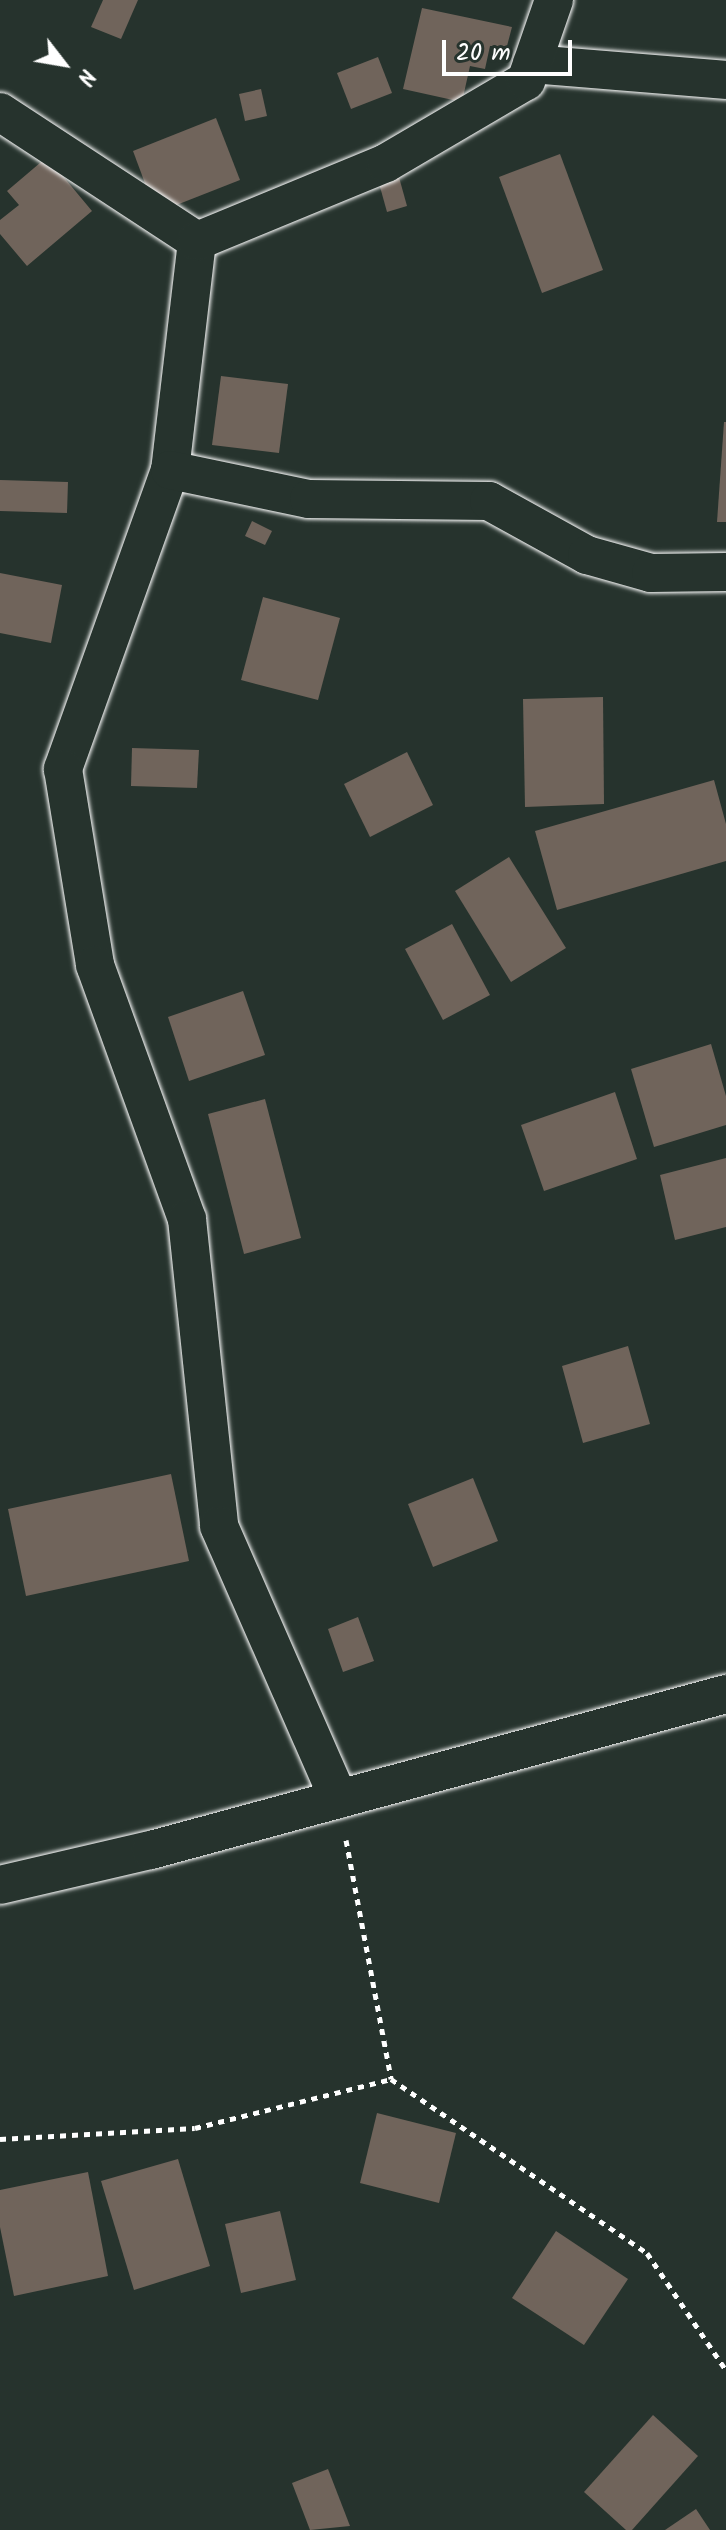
<!DOCTYPE html>
<html>
<head>
<meta charset="utf-8">
<style>
  body { margin:0 }
  #map { position:relative; width:726px; height:2530px; overflow:hidden; background:#26332d; font-family:Kalam,sans-serif }
  div>[style] { position:absolute }
  .building>* { inset:0; background:#70645b }
  .path>* { height:5px; margin-top:-2.5px; transform-origin:0; background:repeating-linear-gradient(90deg,#fff 0 6px,transparent 0 12px) }
  .roads { filter:drop-shadow(0 0 2px #fff) drop-shadow(0 0 2px #fff) }
  .minor>* { height:38px; margin:-19px; padding:0 19px; transform-origin:19px; border-radius:19px; background:#26332d }
  span { translate:-50% -50%; white-space:nowrap; text-align:center; line-height:1.15; -webkit-text-stroke:8px #26332d; paint-order:stroke }
  .north { position:absolute; left:24px; top:24px; width:80px; height:80px; -webkit-text-stroke:6px #26332d; paint-order:stroke; rotate:121deg; font-size:22px; font-weight:700; line-height:32px; text-align:center; color:#fff }
  .north::after { content:''; display:block; margin:auto; width:28px; height:36px; background:#fff; clip-path:polygon(50% 0,100% 100%,50% 72%,0 100%) }
  .scale { position:absolute; left:442px; top:40px; width:130px; height:36px; box-sizing:border-box; border:4px solid #fff; border-top:0; padding-left:10px; font-size:24px; line-height:28px; white-space:nowrap; color:#fff; -webkit-text-stroke:6px #26332d; paint-order:stroke }
</style>
</head>
<body>
<div id="map">
  <div class="building">
    <i style="clip-path:polygon(103px 0,138px 0,121px 39px,91px 27px)"></i>
    <i style="clip-path:polygon(422px 8px,512px 27px,507px 46px,490px 46px,485px 69px,470px 66px,462px 102px,403px 89px)"></i>
    <i style="clip-path:polygon(378px 57px,392px 93px,351px 109px,337px 73px)"></i>
    <i style="clip-path:polygon(261px 89px,267px 116px,245px 121px,239px 94px)"></i>
    <i style="clip-path:polygon(216px 118px,240px 180px,156px 213px,133px 151px)"></i>
    <i style="clip-path:polygon(560px 154px,603px 270px,542px 293px,499px 177px)"></i>
    <i style="clip-path:polygon(47px 157px,92px 211px,27px 266px,0 234px,0 220px,19px 205px,7px 191px)"></i>
    <i style="clip-path:polygon(397px 170px,407px 206px,387px 212px,377px 176px)"></i>
    <i style="clip-path:polygon(221px 376px,288px 384px,279px 453px,212px 445px)"></i>
    <i style="clip-path:polygon(724px 422px,726px 422px,726px 522px,717px 522px)"></i>
    <i style="clip-path:polygon(0 480px,68px 482px,67px 513px,0 511px)"></i>
    <i style="clip-path:polygon(252px 521px,272px 531px,265px 545px,245px 536px)"></i>
    <i style="clip-path:polygon(0 573px,62px 585px,51px 643px,0 633px)"></i>
    <i style="clip-path:polygon(263px 597px,340px 618px,318px 700px,241px 680px)"></i>
    <i style="clip-path:polygon(603px 697px,604px 804px,525px 807px,523px 699px)"></i>
    <i style="clip-path:polygon(132px 748px,199px 750px,197px 788px,131px 786px)"></i>
    <i style="clip-path:polygon(407px 752px,433px 805px,370px 837px,344px 784px)"></i>
    <i style="clip-path:polygon(714px 780px,726px 824px,726px 861px,557px 910px,535px 831px)"></i>
    <i style="clip-path:polygon(509px 857px,566px 948px,511px 982px,455px 891px)"></i>
    <i style="clip-path:polygon(452px 924px,490px 995px,443px 1020px,405px 949px)"></i>
    <i style="clip-path:polygon(243px 991px,265px 1055px,189px 1081px,168px 1017px)"></i>
    <i style="clip-path:polygon(711px 1044px,726px 1096px,726px 1125px,654px 1147px,631px 1069px)"></i>
    <i style="clip-path:polygon(615px 1092px,637px 1159px,544px 1191px,521px 1125px)"></i>
    <i style="clip-path:polygon(265px 1099px,301px 1238px,244px 1254px,208px 1114px)"></i>
    <i style="clip-path:polygon(726px 1158px,726px 1227px,675px 1240px,660px 1175px)"></i>
    <i style="clip-path:polygon(628px 1346px,650px 1424px,583px 1443px,562px 1366px)"></i>
    <i style="clip-path:polygon(171px 1474px,189px 1561px,26px 1596px,8px 1509px)"></i>
    <i style="clip-path:polygon(473px 1478px,498px 1541px,433px 1567px,408px 1504px)"></i>
    <i style="clip-path:polygon(358px 1617px,374px 1661px,343px 1672px,328px 1629px)"></i>
    <i style="clip-path:polygon(377px 2113px,456px 2133px,439px 2203px,360px 2183px)"></i>
    <i style="clip-path:polygon(178px 2159px,210px 2266px,134px 2290px,101px 2181px)"></i>
    <i style="clip-path:polygon(88px 2172px,108px 2276px,14px 2296px,0 2227px,0 2190px)"></i>
    <i style="clip-path:polygon(280px 2211px,296px 2280px,241px 2293px,225px 2224px)"></i>
    <i style="clip-path:polygon(556px 2231px,628px 2279px,584px 2345px,512px 2298px)"></i>
    <i style="clip-path:polygon(653px 2415px,698px 2456px,632px 2530px,626px 2530px,584px 2492px)"></i>
    <i style="clip-path:polygon(328px 2469px,350px 2526px,310px 2530px,292px 2483px)"></i>
    <i style="clip-path:polygon(696px 2509px,710px 2530px,665px 2530px)"></i>
  </div>
  <div class="path">
    <i style="left:346px;top:1840px;width:243px;rotate:79.3deg"></i>
    <i style="left:391px;top:2079px;width:310px;rotate:34.2deg"></i>
    <i style="left:647px;top:2253px;width:141px;rotate:56deg"></i>
    <i style="left:0;top:2139px;width:195px;rotate:-3.2deg"></i>
    <i style="left:195px;top:2128px;width:202px;rotate:-14deg"></i>
  </div>
  <div class="roads">
    <div class="minor">
      <i style="left:532px;top:64px;width:195px;rotate:4.7deg"></i>
      <i style="left:0;top:112px;width:235px;rotate:33.2deg"></i>
      <i style="left:197px;top:241px;width:231px;rotate:96.7deg"></i>
      <i style="left:170px;top:470px;width:318px;rotate:109.7deg"></i>
      <i style="left:63px;top:769px;width:199px;rotate:80.7deg"></i>
      <i style="left:95px;top:965px;width:270px;rotate:70.1deg"></i>
      <i style="left:187px;top:1219px;width:309px;rotate:84deg"></i>
      <i style="left:219px;top:1526px;width:298px;rotate:66.3deg"></i>
      <i style="left:197px;top:241px;width:204px;rotate:-22.4deg"></i>
      <i style="left:386px;top:163px;width:162px;rotate:-30.4deg"></i>
      <i style="left:526px;top:81px;width:86px;rotate:-70.9deg"></i>
      <i style="left:170px;top:470px;width:142px;rotate:11.8deg"></i>
      <i style="left:309px;top:499px;width:180px;rotate:0.6deg"></i>
      <i style="left:489px;top:501px;width:112px;rotate:28.9deg"></i>
      <i style="left:587px;top:555px;width:66px;rotate:15.7deg"></i>
      <i style="left:651px;top:573px;width:75px;rotate:-0.8deg"></i>
      <i style="left:0;top:1885px;width:155px;rotate:-13.1deg"></i>
      <i style="left:151px;top:1850px;width:596px;rotate:-15.18deg"></i>
    </div>
  </div>
  <div class="north">N</div>
  <div class="scale">20 m</div>
</div>
</body>
</html>
